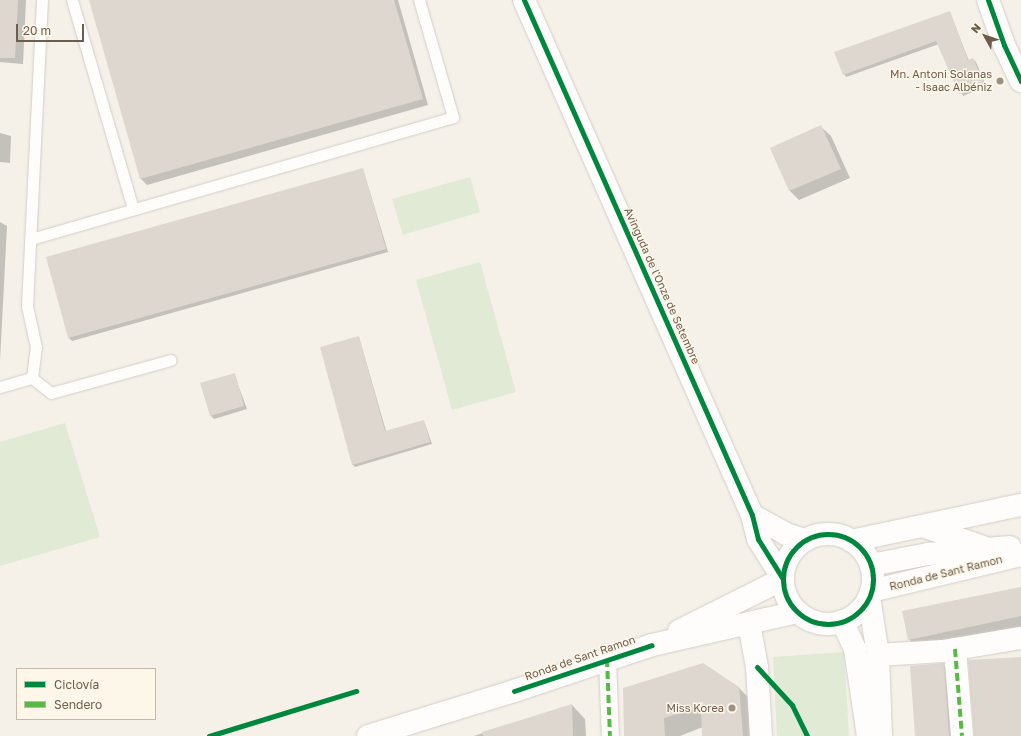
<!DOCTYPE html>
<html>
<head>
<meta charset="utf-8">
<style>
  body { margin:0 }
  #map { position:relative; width:1021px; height:736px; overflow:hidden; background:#f5f1e9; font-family:"Golos Text",sans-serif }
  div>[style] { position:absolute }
  .green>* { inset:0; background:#e0ead5 }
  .shadow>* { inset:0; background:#0003 }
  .building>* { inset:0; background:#ded7cf }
  .roads { filter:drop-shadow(0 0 1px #d3cdc6) drop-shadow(0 0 1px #d3cdc6) }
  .service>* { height:11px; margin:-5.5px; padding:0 5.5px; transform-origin:5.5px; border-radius:5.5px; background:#fefdfc }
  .pedestrian>* { height:17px; margin:-8.5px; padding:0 8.5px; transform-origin:8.5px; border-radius:8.5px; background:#fefdfc }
  .minor>* { height:22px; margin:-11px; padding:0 11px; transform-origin:11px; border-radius:11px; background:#fefdfc }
  .minor>.ring { margin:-11px; padding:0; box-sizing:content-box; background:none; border:22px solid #fefdfc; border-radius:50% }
  .quiet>* { height:4px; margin-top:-2px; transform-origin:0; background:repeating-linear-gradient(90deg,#58b947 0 8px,transparent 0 12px) }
  .cycleway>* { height:5px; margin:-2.5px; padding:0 2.5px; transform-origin:2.5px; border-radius:2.5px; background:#00873e }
  .cycleway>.ring { margin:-2.5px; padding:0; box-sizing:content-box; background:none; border:5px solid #00873e; border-radius:50% }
  .dots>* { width:11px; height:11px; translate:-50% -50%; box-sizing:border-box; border:2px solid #fdf7e9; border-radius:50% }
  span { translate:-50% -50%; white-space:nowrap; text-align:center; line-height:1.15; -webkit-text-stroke:3px #fdf7e9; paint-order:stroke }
  .poi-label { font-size:11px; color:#6f5c4c }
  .right { translate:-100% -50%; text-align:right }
  .street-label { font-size:11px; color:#6f5c4c }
  .legend { position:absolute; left:16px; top:668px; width:140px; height:52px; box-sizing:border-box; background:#fdf7e9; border:1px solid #c4b9aa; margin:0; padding:5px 7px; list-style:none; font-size:12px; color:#6f5c4c }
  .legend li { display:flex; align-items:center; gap:8px; height:20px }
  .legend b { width:20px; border:1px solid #c4b9aa }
  .north { position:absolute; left:965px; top:16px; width:40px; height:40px; -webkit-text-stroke:3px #fdf7e9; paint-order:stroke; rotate:310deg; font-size:11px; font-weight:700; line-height:16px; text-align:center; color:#6f5c4c }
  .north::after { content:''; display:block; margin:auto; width:14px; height:18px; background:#6f5c4c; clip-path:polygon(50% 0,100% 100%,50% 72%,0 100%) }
  .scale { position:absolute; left:16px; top:24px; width:68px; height:18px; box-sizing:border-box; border:2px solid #6f5c4c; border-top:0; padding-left:5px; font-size:12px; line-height:14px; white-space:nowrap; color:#6f5c4c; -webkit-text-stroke:3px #fdf7e9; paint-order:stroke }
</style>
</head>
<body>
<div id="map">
  <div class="green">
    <i style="clip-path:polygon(470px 177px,480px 212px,403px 235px,392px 199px)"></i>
    <i style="clip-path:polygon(480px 262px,516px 392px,452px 410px,416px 280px)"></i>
    <i style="clip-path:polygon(65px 423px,100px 537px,0 566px,0 442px)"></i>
    <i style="clip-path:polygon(844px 652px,849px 736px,777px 736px,773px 657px)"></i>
  </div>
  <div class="shadow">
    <i style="clip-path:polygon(0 0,26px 0,23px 64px,0 62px)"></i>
    <i style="clip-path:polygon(90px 0,398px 0,428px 105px,147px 185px,141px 179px)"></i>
    <i style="clip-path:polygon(950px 12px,969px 61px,973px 59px,976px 62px,986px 86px,963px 96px,939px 44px,846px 77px,844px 74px)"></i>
    <i style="clip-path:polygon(821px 127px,831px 136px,850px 178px,799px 200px,790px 191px,771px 148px)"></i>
    <i style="clip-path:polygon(0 133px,11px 136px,10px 163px,0 162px)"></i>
    <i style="clip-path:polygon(363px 169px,388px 252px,72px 341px,69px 338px,47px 258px)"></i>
    <i style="clip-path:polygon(0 222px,7px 226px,0 361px)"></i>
    <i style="clip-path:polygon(359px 337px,386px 431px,424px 421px,432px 444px,355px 467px,352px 464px)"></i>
    <i style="clip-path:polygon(234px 374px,247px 409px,214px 419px,211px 416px)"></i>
    <i style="clip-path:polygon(1021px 588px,1021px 631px,921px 652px,909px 639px)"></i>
    <i style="clip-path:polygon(943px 665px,956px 678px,961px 736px,916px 736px)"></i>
    <i style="clip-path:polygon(739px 688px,755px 704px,757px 736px,704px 736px,703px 727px,680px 736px,625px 736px,624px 689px)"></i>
    <i style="clip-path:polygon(572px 705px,585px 719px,586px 736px,474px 736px)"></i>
  </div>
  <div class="building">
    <i style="clip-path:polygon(0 0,18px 0,15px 58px,0 58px)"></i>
    <i style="clip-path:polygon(89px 0,394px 0,423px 99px,140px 179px)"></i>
    <i style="clip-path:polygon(950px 11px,968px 60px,973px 58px,984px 83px,959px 94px,936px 41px,843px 75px,834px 52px)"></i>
    <i style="clip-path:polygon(821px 125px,841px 169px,789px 191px,770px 148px)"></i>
    <i style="clip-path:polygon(363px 168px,386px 249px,68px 338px,46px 257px)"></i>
    <i style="clip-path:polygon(359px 336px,385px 431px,424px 420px,430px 442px,352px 465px,320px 347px)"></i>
    <i style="clip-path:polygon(235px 373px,244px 406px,210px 416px,200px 383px)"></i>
    <i style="clip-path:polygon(1021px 587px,1021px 616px,908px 640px,902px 611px)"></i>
    <i style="clip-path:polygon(1021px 657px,1021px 736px,974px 736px,968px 660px)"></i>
    <i style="clip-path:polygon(703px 663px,739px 687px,743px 736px,702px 736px,701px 707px,664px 718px,665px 736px,624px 736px,623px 688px)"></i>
    <i style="clip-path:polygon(944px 663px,949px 736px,915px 736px,910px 666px)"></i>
    <i style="clip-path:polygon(572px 704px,573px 736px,483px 736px,482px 732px)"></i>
  </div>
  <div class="roads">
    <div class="service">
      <i style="left:72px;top:0;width:218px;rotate:73.7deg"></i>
      <i style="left:31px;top:239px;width:439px;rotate:-16.1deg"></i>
      <i style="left:453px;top:117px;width:122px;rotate:-106.2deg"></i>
      <i style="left:32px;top:378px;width:31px;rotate:-83deg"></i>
      <i style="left:36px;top:347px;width:42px;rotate:-102.4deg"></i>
      <i style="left:27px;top:306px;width:306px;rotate:-87.2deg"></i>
      <i style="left:0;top:387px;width:33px;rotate:-16deg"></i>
      <i style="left:32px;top:378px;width:24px;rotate:38deg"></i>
      <i style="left:51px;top:393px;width:124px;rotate:-15.4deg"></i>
    </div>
    <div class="pedestrian">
      <i style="left:607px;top:659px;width:77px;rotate:87.8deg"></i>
    </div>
    <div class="minor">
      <i style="left:524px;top:0;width:563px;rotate:66.12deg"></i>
      <i style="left:752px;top:515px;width:25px;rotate:76deg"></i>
      <i style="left:758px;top:539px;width:47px;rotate:58deg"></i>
      <i style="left:988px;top:0;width:48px;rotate:70.4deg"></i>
      <i style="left:1004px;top:45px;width:40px;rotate:65deg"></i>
      <i style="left:752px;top:515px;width:39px;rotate:29deg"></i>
      <i style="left:786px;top:534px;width:20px;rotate:18deg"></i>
      <i style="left:923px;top:526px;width:64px;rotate:19.3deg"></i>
      <i class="ring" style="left:783px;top:534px;width:68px;height:68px"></i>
      <i style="left:851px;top:541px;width:174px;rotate:-12deg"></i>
      <i style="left:871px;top:565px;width:58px;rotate:-10.9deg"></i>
      <i style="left:928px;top:554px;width:82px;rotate:-4.9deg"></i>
      <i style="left:871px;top:591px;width:154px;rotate:-13.5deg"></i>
      <i style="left:869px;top:597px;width:59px;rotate:81.2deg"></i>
      <i style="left:878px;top:655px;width:81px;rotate:87.9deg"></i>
      <i style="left:842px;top:621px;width:31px;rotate:65deg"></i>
      <i style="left:855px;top:649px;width:88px;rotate:81.5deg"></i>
      <i style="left:749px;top:624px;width:44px;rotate:79.5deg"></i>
      <i style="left:757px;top:667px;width:69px;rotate:86.7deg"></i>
      <i style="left:679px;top:631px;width:116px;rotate:-26.6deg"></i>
      <i style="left:955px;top:649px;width:87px;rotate:85.4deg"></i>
      <i style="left:878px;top:655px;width:65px;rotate:-3.5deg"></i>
      <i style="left:943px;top:651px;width:79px;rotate:-9.5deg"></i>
      <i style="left:368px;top:736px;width:153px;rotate:-17.1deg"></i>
      <i style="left:514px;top:691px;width:145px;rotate:-18.4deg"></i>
      <i style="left:652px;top:645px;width:149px;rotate:-12.8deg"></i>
    </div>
  </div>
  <div class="quiet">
    <i style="left:955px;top:649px;width:87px;rotate:85.4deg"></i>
    <i style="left:607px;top:659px;width:77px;rotate:87.8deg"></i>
  </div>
  <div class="cycleway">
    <i style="left:524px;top:0;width:563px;rotate:66.12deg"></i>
    <i style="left:752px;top:515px;width:25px;rotate:76deg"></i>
    <i style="left:758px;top:539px;width:47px;rotate:58deg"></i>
    <i style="left:988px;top:0;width:48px;rotate:70.4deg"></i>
    <i style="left:1004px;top:45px;width:40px;rotate:65deg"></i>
    <i class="ring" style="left:783px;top:534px;width:85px;height:85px"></i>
    <i style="left:757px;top:667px;width:52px;rotate:47.4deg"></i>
    <i style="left:792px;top:705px;width:34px;rotate:64deg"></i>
    <i style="left:514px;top:691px;width:145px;rotate:-18.4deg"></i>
    <i style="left:209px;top:736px;width:154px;rotate:-17deg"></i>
  </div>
  <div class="dots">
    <i style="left:1000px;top:81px;background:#9e9083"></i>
    <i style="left:732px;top:708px;background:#9e9083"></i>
  </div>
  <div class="poi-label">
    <span class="right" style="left:992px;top:81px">Mn. Antoni Solanas<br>- Isaac Albéniz</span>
    <span class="right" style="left:724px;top:708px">Miss Korea</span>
  </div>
  <div class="street-label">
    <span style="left:662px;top:286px;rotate:66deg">Avinguda de l'Onze de Setembre</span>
    <span style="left:946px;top:573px;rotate:-14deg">Ronda de Sant Ramon</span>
    <span style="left:580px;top:658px;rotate:-19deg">Ronda de Sant Ramon</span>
  </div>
  <ul class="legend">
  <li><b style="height:5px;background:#00873e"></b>Ciclovía</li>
  <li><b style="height:5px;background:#58b947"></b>Sendero</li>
  </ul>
  <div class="north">N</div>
  <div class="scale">20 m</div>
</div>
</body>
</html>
